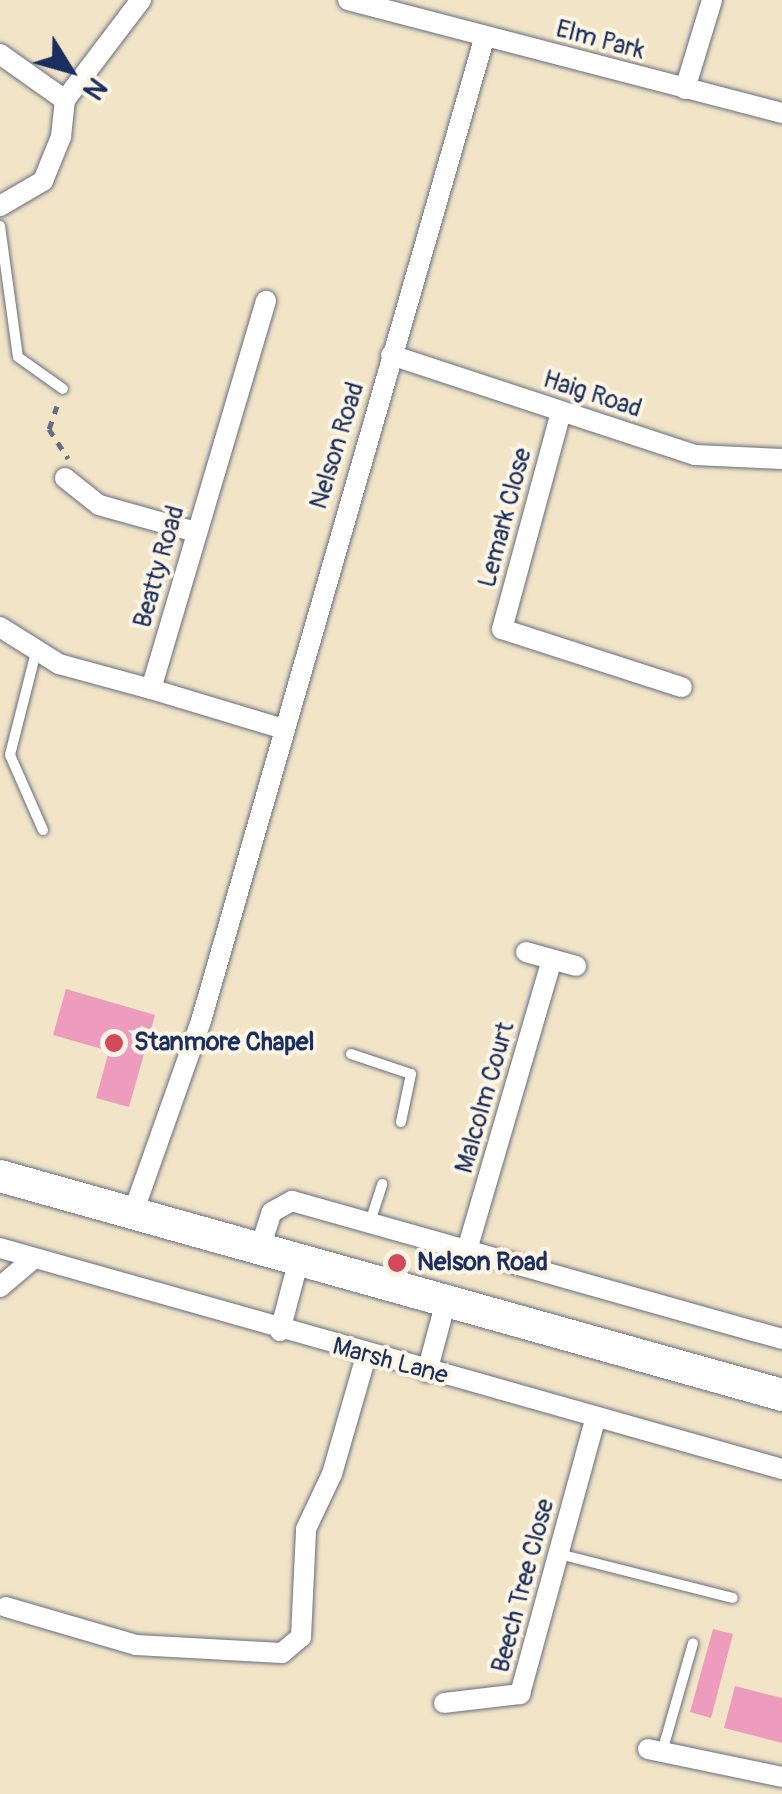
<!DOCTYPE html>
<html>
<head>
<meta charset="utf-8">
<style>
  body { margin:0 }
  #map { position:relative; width:782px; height:1794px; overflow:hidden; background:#f2e4c6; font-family:Pangolin,sans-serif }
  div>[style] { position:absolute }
  .building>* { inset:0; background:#ee9cbe }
  .path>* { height:5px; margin-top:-2.5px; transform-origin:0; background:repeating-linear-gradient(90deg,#666e82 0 8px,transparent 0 16px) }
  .roads { filter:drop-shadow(0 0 2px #666e82) drop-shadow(0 0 2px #666e82) }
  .service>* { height:10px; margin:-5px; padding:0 5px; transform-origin:5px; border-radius:5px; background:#fff }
  .minor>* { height:20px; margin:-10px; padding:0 10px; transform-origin:10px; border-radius:10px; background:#fff }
  .primary>* { height:32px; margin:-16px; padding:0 16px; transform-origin:16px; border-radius:16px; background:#fff }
  .dots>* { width:28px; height:28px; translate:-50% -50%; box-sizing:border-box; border:5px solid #fcf5e5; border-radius:50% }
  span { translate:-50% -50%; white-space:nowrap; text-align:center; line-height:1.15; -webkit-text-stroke:8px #fcf5e5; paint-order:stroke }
  .street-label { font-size:25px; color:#1b2f5e }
  .poi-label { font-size:25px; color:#1b2f5e; font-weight:700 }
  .left { translate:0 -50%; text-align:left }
  .north { position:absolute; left:20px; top:20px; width:100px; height:100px; -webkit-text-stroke:8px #fcf5e5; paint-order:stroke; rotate:127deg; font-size:28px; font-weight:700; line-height:40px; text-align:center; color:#1b2f5e }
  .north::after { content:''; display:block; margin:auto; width:35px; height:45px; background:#1b2f5e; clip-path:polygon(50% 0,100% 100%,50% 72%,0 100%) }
</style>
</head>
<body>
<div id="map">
  <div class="building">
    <i style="clip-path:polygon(66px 989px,155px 1015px,129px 1107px,96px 1098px,109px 1051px,53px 1035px)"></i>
    <i style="clip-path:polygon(713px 1629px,733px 1634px,711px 1718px,690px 1712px)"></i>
    <i style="clip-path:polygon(735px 1686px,782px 1698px,782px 1743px,724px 1728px)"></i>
  </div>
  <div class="path">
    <i style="left:57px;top:406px;width:24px;rotate:109deg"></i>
    <i style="left:49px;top:429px;width:35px;rotate:57deg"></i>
  </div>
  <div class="roads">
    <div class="service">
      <i style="left:0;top:226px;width:132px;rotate:82.2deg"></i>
      <i style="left:18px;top:357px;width:55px;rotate:35.4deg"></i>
      <i style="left:36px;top:652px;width:106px;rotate:104.2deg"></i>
      <i style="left:10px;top:755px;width:82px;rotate:66.3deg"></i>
      <i style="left:351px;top:1054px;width:63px;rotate:18.4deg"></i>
      <i style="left:411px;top:1074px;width:49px;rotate:101.8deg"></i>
      <i style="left:370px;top:1222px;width:40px;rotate:-72deg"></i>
      <i style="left:559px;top:1554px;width:179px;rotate:14.2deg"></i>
      <i style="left:662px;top:1752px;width:113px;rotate:-74.1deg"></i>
    </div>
    <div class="minor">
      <i style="left:348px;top:0;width:448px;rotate:14.6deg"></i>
      <i style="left:0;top:54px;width:80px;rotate:35.3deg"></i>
      <i style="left:685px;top:89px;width:93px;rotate:-73.1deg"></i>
      <i style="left:65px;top:100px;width:126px;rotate:-52.8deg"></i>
      <i style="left:0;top:206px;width:50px;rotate:-30.2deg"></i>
      <i style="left:43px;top:181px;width:48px;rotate:-67.8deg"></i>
      <i style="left:61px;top:137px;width:37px;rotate:-84deg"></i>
      <i style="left:391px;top:355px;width:320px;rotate:18.2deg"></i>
      <i style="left:695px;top:455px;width:87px;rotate:2.6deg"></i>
      <i style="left:561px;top:412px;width:225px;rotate:105.2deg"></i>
      <i style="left:502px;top:629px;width:189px;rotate:17.9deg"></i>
      <i style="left:65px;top:478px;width:43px;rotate:38.5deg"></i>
      <i style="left:99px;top:505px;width:101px;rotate:15.6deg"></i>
      <i style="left:0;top:627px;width:70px;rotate:32.1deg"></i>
      <i style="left:59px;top:664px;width:95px;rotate:15.2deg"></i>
      <i style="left:151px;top:689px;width:405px;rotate:-73.5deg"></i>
      <i style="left:151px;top:689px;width:135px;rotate:16.8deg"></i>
      <i style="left:526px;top:952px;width:52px;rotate:15.6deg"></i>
      <i style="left:133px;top:1213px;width:204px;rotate:-70.5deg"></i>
      <i style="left:201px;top:1021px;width:1025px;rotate:-73.92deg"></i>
      <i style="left:0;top:1248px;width:813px;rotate:15.78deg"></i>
      <i style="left:260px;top:1248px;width:38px;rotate:-72deg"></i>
      <i style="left:272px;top:1212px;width:23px;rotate:-29deg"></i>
      <i style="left:292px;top:1201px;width:509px;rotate:15.73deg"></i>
      <i style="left:467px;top:1250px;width:302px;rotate:-73.7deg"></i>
      <i style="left:0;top:1287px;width:43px;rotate:-40.3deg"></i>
      <i style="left:280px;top:1331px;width:74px;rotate:-75.2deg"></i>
      <i style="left:427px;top:1372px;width:73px;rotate:-75deg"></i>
      <i style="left:6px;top:1607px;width:135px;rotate:16.3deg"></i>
      <i style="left:136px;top:1645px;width:146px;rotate:3.1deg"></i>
      <i style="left:282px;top:1653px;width:25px;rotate:-40deg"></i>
      <i style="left:301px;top:1637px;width:108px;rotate:-87.3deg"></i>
      <i style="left:306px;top:1529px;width:61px;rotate:-64.7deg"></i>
      <i style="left:332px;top:1474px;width:123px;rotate:-73.9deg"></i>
      <i style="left:444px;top:1703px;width:77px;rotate:-6.8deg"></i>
      <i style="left:520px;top:1694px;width:287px;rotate:-74.7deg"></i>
      <i style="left:648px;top:1749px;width:137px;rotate:11.8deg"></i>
    </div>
    <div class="primary">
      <i style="left:0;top:1176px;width:812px;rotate:15.64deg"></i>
    </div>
  </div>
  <div class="dots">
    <i style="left:114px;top:1043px;background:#d1495b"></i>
    <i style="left:397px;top:1263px;background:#d1495b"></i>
  </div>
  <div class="street-label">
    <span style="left:600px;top:41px;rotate:15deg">Elm Park</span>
    <span style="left:592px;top:395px;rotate:18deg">Haig Road</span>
    <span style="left:338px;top:446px;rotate:-73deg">Nelson Road</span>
    <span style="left:506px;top:518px;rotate:-75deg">Lemark Close</span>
    <span style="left:160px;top:567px;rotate:-74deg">Beatty Road</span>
    <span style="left:486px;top:1098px;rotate:-74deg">Malcolm Court</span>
    <span style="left:390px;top:1362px;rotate:15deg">Marsh Lane</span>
    <span style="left:524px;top:1586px;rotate:-75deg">Beech Tree Close</span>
  </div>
  <div class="poi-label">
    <span class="left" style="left:134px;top:1043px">Stanmore Chapel</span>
    <span class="left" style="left:417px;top:1263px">Nelson Road</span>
  </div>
  <div class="north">N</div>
</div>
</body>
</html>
